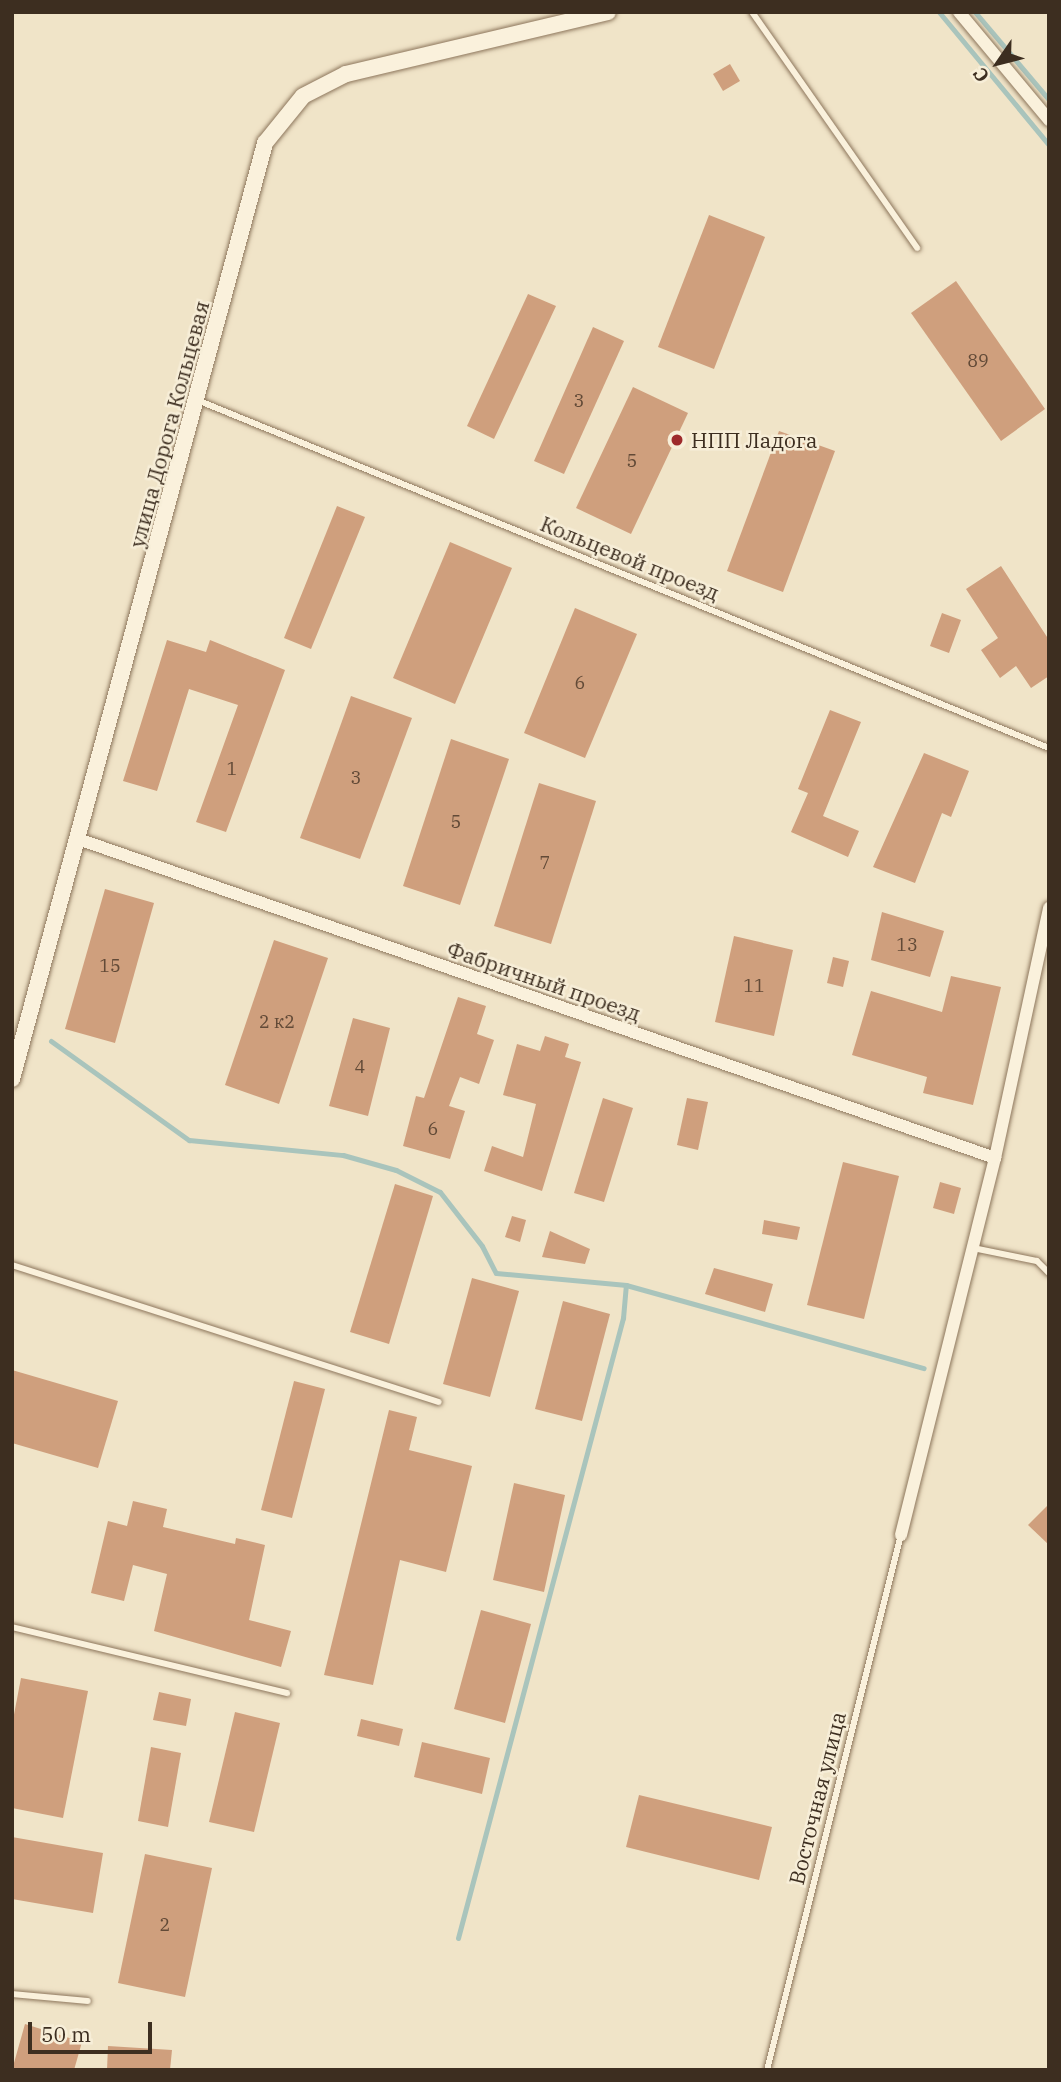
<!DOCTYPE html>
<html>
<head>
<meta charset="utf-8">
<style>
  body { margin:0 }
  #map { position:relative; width:1061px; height:2082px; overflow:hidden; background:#f0e4c8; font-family:"IBM Plex Serif",serif }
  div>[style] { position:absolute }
  .stream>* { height:5px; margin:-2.5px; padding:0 2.5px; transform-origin:2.5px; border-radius:2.5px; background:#a9c4bc }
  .building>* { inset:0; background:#cf9f7d }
  .roads { filter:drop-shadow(0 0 2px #8d765c) drop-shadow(0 0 2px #8d765c) }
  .service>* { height:6px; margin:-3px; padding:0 3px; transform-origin:3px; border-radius:3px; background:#faf1dc }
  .minor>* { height:12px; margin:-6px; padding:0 6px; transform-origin:6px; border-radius:6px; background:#faf1dc }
  .tertiary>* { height:16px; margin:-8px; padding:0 8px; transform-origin:8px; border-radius:8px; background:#faf1dc }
  .dots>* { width:19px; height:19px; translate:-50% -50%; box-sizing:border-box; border:4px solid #f7eed8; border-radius:50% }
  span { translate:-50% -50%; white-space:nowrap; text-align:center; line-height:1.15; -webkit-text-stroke:5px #f7eed8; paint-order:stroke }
  .number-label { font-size:18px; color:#624a37 }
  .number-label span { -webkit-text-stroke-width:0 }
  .street-label { font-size:21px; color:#3d2e20 }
  .poi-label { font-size:21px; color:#3d2e20 }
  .left { translate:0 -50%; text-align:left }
  .frame { position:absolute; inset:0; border:14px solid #3d2e20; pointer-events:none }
  .north { position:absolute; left:963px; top:28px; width:70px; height:70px; -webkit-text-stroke:5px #f7eed8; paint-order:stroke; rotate:235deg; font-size:19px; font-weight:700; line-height:28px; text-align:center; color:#3d2e20 }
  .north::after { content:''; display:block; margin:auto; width:24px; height:32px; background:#3d2e20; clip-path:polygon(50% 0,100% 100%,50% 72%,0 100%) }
  .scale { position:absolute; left:28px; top:2022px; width:124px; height:32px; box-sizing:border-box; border:4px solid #3d2e20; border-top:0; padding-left:9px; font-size:21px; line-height:24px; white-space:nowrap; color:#3d2e20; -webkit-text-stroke:5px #f7eed8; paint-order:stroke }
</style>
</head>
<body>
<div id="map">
  <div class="stream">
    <i style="left:939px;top:12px;width:173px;rotate:50.4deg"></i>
    <i style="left:975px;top:12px;width:115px;rotate:49.9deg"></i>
    <i style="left:51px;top:1041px;width:170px;rotate:35.7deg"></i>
    <i style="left:189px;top:1140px;width:155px;rotate:5.6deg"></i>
    <i style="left:343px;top:1155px;width:55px;rotate:15.8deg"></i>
    <i style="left:396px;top:1170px;width:49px;rotate:26.6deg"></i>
    <i style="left:440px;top:1192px;width:68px;rotate:52.1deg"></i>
    <i style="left:482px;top:1246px;width:30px;rotate:63deg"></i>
    <i style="left:496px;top:1273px;width:131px;rotate:5.3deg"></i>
    <i style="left:458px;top:1938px;width:642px;rotate:-75.1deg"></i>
    <i style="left:623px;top:1318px;width:33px;rotate:-85deg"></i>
    <i style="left:626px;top:1285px;width:309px;rotate:15.6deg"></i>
  </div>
  <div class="building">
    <i style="clip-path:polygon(730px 64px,740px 81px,723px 91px,713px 74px)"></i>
    <i style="clip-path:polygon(709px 215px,765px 237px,714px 369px,658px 347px)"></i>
    <i style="clip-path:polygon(956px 281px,1045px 409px,1001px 441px,911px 313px)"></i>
    <i style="clip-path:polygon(528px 294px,556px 306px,494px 439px,467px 426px)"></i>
    <i style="clip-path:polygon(593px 327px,624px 341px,564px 474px,534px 461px)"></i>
    <i style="clip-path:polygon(633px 387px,688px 413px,631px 534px,576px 508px)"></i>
    <i style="clip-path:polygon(779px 431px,835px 451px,783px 592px,727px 571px)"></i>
    <i style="clip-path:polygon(337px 506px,365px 517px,311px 649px,284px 638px)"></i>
    <i style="clip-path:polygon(450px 542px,512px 568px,455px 704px,393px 678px)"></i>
    <i style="clip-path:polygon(1001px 566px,1049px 640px,1049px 676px,1031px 688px,1016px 666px,1000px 678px,981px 650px,998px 638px,966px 589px)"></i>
    <i style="clip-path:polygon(575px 608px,637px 634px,585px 758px,524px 733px)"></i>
    <i style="clip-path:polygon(942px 613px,961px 620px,949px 653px,930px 646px)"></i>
    <i style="clip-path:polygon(167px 640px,206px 652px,210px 640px,285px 670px,226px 832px,196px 822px,238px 705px,189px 689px,157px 791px,123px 781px)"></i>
    <i style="clip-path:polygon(351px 696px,412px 718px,360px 859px,300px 838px)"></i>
    <i style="clip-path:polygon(830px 710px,861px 722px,823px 816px,859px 831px,848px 857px,791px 832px,808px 793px,798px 789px)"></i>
    <i style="clip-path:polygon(451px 739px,509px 759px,460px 905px,403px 886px)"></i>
    <i style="clip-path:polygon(924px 753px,969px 771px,951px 817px,942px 813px,915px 883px,873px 867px)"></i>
    <i style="clip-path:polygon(539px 783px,596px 801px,551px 944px,494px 926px)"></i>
    <i style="clip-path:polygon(105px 889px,154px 903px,115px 1043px,65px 1029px)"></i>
    <i style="clip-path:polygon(882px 912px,944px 931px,930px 977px,871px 960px)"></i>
    <i style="clip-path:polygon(734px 936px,793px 950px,774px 1036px,715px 1022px)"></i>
    <i style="clip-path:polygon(274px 940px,328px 958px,279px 1104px,225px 1085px)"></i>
    <i style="clip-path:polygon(833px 957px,849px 961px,843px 987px,827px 983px)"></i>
    <i style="clip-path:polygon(951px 976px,1001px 987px,973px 1105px,923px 1093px,927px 1077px,852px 1055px,871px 991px,942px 1012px)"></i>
    <i style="clip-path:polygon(458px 997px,486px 1006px,477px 1034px,494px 1040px,479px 1084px,460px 1077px,449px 1106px,465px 1111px,450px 1159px,403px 1146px,416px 1096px,424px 1098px)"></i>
    <i style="clip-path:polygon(353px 1018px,390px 1028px,368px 1116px,329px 1106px)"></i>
    <i style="clip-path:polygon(545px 1036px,569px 1044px,565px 1057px,581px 1062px,542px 1191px,484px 1171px,492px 1146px,523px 1157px,536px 1104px,503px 1095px,517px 1044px,540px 1051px)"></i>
    <i style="clip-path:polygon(603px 1098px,633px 1108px,604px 1202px,574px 1193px)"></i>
    <i style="clip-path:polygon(687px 1098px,708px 1102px,698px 1150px,677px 1145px)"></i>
    <i style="clip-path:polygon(843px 1162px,899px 1176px,864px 1319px,807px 1305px)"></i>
    <i style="clip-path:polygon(940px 1182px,961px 1188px,954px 1214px,933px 1208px)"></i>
    <i style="clip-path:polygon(395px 1184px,433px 1196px,389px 1344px,350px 1332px)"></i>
    <i style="clip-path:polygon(512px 1216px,526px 1220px,520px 1242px,505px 1237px)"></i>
    <i style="clip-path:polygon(764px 1220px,800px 1227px,797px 1240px,762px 1234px)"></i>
    <i style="clip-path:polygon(550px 1231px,590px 1249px,585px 1264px,542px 1257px)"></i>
    <i style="clip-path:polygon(714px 1268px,773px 1284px,765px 1312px,705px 1294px)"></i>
    <i style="clip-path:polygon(472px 1278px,519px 1291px,490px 1397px,443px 1384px)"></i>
    <i style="clip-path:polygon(563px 1301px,610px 1314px,582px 1421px,535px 1409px)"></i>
    <i style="clip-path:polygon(12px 1370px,118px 1401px,98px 1468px,12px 1443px)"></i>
    <i style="clip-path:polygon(294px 1381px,325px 1389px,292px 1518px,261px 1510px)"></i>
    <i style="clip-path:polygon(389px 1410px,417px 1417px,409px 1450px,472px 1466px,446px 1572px,400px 1560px,373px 1685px,324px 1675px)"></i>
    <i style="clip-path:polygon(514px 1483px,565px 1495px,544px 1592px,493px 1580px)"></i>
    <i style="clip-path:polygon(133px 1501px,167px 1509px,163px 1527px,235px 1544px,236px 1538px,265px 1545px,249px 1620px,291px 1631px,281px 1667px,154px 1631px,167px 1574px,133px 1565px,124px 1601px,91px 1593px,108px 1521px,127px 1526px)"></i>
    <i style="clip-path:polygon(1049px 1504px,1049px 1545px,1028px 1525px)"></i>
    <i style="clip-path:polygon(481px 1610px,531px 1624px,505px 1723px,454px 1709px)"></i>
    <i style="clip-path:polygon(21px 1678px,88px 1691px,63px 1818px,12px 1808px,12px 1725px)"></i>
    <i style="clip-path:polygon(159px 1692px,191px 1699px,186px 1726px,153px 1720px)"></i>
    <i style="clip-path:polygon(235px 1712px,280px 1723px,254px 1832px,209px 1822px)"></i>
    <i style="clip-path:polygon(361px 1719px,403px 1729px,399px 1746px,357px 1736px)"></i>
    <i style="clip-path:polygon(422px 1742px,490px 1758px,482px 1794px,414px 1777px)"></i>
    <i style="clip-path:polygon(151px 1747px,181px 1753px,168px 1827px,138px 1821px)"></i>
    <i style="clip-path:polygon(639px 1795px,772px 1827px,759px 1880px,626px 1847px)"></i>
    <i style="clip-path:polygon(12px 1837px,103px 1853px,93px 1913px,12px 1899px)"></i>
    <i style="clip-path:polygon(145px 1854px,212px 1868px,185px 1997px,118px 1983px)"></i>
    <i style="clip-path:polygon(25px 2024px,82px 2042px,74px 2070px,12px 2070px)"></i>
    <i style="clip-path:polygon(108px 2046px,172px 2050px,170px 2070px,107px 2070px)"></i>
  </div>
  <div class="roads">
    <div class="service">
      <i style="left:752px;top:12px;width:288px;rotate:55deg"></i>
      <i style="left:197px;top:400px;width:920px;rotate:22.22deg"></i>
      <i style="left:973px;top:1248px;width:65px;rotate:11.5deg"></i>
      <i style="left:1037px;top:1261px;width:17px;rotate:45deg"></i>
      <i style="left:12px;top:1265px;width:448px;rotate:17.8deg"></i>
      <i style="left:12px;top:1627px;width:283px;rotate:13.5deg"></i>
      <i style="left:12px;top:1994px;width:76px;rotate:5.3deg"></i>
      <i style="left:767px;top:2070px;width:552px;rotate:-75.94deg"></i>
    </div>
    <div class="minor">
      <i style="left:959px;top:12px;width:141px;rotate:50.2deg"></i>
      <i style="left:81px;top:840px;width:968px;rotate:19.18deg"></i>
      <i style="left:901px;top:1535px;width:389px;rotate:-76deg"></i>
      <i style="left:995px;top:1158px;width:256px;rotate:-77.8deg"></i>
    </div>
    <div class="tertiary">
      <i style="left:12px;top:1079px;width:970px;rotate:-74.87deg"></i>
      <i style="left:265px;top:143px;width:60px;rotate:-51deg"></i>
      <i style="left:303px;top:96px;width:48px;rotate:-27.1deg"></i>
      <i style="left:346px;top:74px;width:269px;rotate:-13.3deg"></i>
    </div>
  </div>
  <div class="dots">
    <i style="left:677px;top:440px;background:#9e2a2b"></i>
  </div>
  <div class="number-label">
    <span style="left:978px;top:361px">89</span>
    <span style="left:579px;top:401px">3</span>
    <span style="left:632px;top:461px">5</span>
    <span style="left:580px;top:683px">6</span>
    <span style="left:232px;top:769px">1</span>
    <span style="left:356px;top:778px">3</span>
    <span style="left:456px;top:822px">5</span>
    <span style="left:545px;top:863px">7</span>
    <span style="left:907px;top:945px">13</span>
    <span style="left:110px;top:966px">15</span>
    <span style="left:754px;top:986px">11</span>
    <span style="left:277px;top:1022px">2 к2</span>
    <span style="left:360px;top:1067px">4</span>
    <span style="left:433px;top:1129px">6</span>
    <span style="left:165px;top:1925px">2</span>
  </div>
  <div class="street-label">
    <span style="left:169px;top:424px;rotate:-75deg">улица Дорога Кольцевая</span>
    <span style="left:630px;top:558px;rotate:22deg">Кольцевой проезд</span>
    <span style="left:544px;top:981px;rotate:19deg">Фабричный проезд</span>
    <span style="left:817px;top:1798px;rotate:-76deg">Восточная улица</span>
  </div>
  <div class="poi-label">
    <span class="left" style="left:691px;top:440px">НПП Ладога</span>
  </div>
  <div class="frame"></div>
  <div class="north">С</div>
  <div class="scale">50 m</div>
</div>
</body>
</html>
